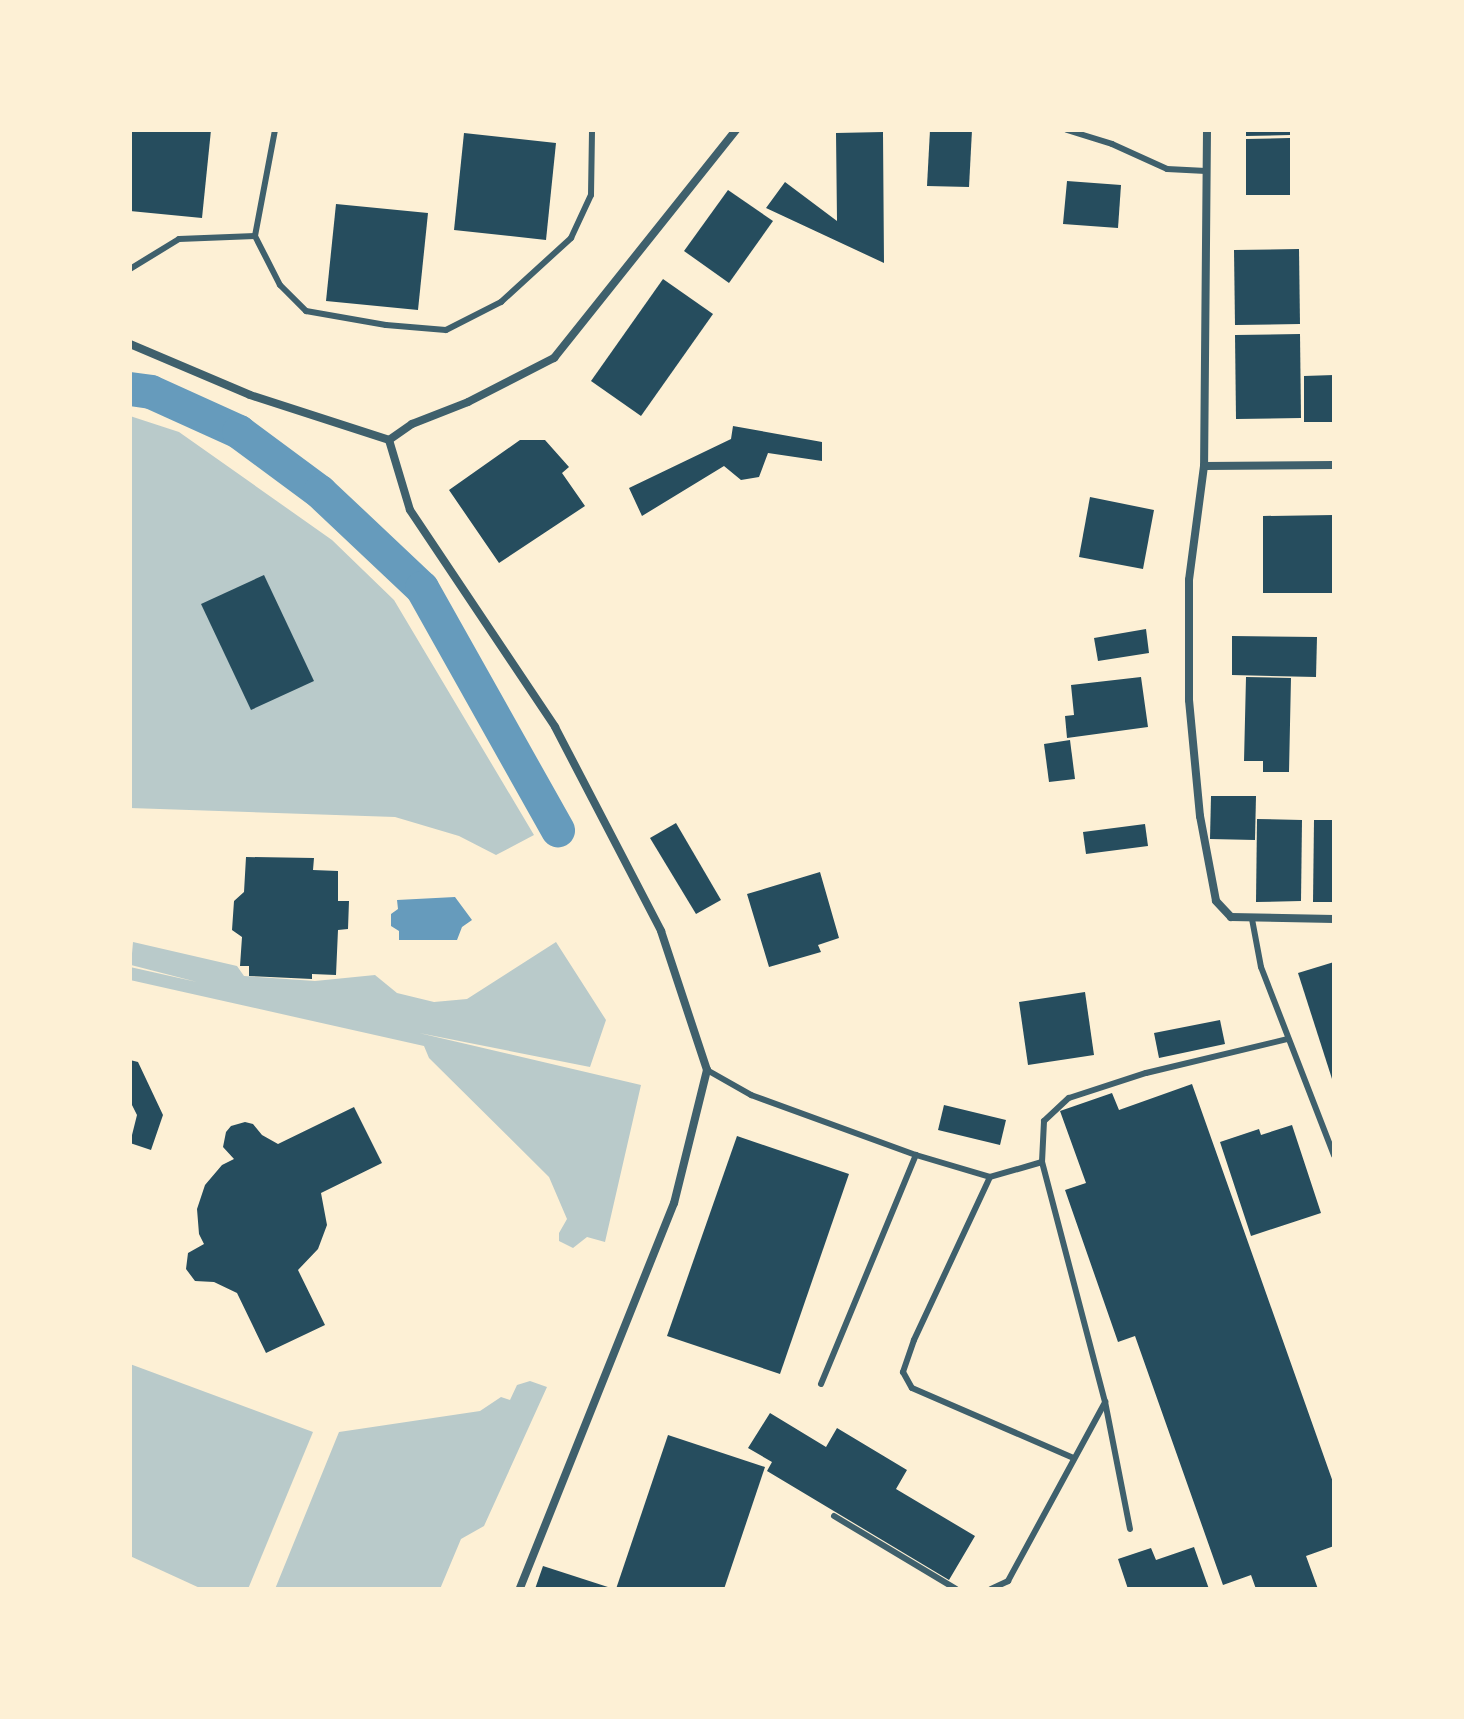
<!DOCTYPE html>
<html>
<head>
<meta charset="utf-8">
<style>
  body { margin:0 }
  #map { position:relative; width:1464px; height:1719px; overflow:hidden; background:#fdf0d5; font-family:Rubik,sans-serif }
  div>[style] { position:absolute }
  .green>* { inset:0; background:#b9caca }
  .water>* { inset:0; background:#669bbc }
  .canal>* { height:34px; margin:-17px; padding:0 17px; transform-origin:17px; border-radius:17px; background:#669bbc }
  .building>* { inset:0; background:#264d5e }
  .service>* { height:6px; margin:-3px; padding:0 3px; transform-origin:3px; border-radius:3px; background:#3f606c }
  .minor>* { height:8px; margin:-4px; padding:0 4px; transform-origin:4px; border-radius:4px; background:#3f606c }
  span { translate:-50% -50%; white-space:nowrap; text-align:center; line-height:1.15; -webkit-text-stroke:7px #fdf0d5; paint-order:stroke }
  .frame { position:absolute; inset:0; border:132px solid #fdf0d5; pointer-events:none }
</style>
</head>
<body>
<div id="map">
  <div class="green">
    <i style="clip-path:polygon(130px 416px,179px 432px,332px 540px,394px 600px,534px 835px,496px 855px,459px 836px,395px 817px,130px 808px)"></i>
    <i style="clip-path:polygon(133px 942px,237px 966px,244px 976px,315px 981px,375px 975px,397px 993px,434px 1002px,467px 999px,556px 942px,606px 1020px,590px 1067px,419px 1033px,641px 1085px,605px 1242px,587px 1237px,573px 1248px,559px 1241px,559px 1233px,567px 1219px,549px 1177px,429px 1058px,424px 1046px,130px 980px,130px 967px,197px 982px,131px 965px)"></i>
    <i style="clip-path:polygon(130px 1364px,313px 1432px,248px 1589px,202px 1589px,130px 1556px)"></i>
    <i style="clip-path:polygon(530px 1381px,547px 1387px,484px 1526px,461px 1539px,440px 1589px,275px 1589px,339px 1432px,480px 1411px,501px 1397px,510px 1400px,517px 1385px)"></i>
  </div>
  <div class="water">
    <i style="clip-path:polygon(455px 897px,472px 920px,462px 927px,457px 940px,399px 940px,399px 931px,391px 926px,391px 914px,398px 909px,397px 900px)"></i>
  </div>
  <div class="canal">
    <i style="left:130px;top:389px;width:21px;rotate:8deg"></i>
    <i style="left:151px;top:392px;width:97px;rotate:24.4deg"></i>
    <i style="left:239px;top:432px;width:101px;rotate:36.5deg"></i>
    <i style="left:320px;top:492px;width:140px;rotate:43.3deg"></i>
    <i style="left:422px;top:588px;width:278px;rotate:60.7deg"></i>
  </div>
  <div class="building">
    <i style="clip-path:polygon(130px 130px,211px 130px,202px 218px,130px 211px)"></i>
    <i style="clip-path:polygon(930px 130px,972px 130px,969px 187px,927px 186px)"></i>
    <i style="clip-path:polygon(1246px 130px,1290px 130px,1290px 135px,1246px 136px)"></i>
    <i style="clip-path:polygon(883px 132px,884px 263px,766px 208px,785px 182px,837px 221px,836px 133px)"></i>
    <i style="clip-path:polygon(464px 133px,556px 143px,546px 240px,454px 230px)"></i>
    <i style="clip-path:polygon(1290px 138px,1290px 195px,1246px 195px,1246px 139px)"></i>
    <i style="clip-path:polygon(1067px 181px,1121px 185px,1118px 228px,1063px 224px)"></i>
    <i style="clip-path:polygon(728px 190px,773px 221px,729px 283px,684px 251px)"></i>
    <i style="clip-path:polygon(336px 204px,428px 213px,418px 310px,326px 301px)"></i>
    <i style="clip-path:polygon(1299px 249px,1300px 324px,1235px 325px,1234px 250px)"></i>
    <i style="clip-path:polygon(663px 279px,713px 314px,641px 416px,591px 381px)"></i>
    <i style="clip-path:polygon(1300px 334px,1301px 418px,1236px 419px,1235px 335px)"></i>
    <i style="clip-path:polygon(1334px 375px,1334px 422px,1304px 422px,1304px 376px)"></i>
    <i style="clip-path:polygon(733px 426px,822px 442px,822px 461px,768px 453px,759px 477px,741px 480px,724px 466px,642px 516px,629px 488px,731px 439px)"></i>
    <i style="clip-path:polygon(520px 440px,545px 440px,569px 467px,562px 473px,585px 506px,499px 563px,449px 490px)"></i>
    <i style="clip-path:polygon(1090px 497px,1154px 510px,1143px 569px,1079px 557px)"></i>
    <i style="clip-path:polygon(1334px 515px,1334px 593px,1263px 593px,1263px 516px)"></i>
    <i style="clip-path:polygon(264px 575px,314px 681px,251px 710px,201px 604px)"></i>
    <i style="clip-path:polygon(1146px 629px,1149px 653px,1098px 661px,1094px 638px)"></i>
    <i style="clip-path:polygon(1232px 636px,1317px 637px,1316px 677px,1232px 675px)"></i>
    <i style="clip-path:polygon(1141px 677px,1148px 727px,1067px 738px,1065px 716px,1074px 715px,1071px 685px)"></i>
    <i style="clip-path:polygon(1246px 677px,1291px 678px,1289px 772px,1263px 772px,1263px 761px,1244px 761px)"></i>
    <i style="clip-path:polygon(1070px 740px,1075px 779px,1049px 782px,1044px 744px)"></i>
    <i style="clip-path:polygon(1211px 796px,1256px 796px,1255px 840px,1210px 839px)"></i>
    <i style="clip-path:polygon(1257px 819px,1302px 820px,1301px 901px,1256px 902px)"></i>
    <i style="clip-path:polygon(1314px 820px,1334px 820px,1334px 902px,1313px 902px)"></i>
    <i style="clip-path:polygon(676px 823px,721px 900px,696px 914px,650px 838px)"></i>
    <i style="clip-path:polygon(1145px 824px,1148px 846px,1086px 854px,1083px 832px)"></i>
    <i style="clip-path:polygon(246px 857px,314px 858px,313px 870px,338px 871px,338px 901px,349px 901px,348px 929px,338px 930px,336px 975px,312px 974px,312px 979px,249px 976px,249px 966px,240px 966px,242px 937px,232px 930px,234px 901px,244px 892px)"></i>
    <i style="clip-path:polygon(820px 872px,839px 938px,818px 945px,821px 952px,769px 967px,747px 894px)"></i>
    <i style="clip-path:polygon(1334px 962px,1334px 1082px,1333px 1082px,1298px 973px)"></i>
    <i style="clip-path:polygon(1085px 992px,1094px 1055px,1028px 1065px,1019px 1002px)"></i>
    <i style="clip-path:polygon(1220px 1020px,1225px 1044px,1159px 1058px,1154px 1033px)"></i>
    <i style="clip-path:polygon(130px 1060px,138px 1062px,163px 1115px,151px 1150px,130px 1143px,137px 1115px,130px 1101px)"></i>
    <i style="clip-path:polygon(1192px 1084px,1334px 1485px,1334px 1546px,1306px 1556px,1318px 1589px,1256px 1589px,1251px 1575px,1223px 1585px,1135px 1336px,1118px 1342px,1065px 1190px,1086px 1183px,1060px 1111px,1112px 1093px,1119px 1110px)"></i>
    <i style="clip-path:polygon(944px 1105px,1006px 1120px,1000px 1145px,938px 1130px)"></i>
    <i style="clip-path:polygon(354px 1107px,382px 1163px,321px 1193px,327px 1225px,318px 1249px,298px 1270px,325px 1325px,266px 1353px,237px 1293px,214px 1282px,195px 1281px,186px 1269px,188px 1253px,204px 1244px,199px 1234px,197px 1209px,205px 1185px,222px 1165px,234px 1159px,223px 1147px,226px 1132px,231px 1126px,245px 1122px,253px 1124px,262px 1135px,278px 1144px)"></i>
    <i style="clip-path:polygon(1292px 1125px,1321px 1213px,1251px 1236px,1220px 1142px,1259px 1129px,1261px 1135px)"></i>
    <i style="clip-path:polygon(737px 1136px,849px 1174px,780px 1374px,667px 1336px)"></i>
    <i style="clip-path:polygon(770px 1413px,826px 1447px,837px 1428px,907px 1470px,896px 1489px,975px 1536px,949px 1580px,767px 1471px,772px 1462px,748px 1448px)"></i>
    <i style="clip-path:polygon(668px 1435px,765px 1467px,724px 1589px,616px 1589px)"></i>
    <i style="clip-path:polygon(1194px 1547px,1209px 1589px,1128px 1589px,1118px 1559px,1151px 1548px,1156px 1560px)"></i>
    <i style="clip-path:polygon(543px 1566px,611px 1588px,611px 1589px,535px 1589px)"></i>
  </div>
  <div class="service">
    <i style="left:275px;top:130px;width:108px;rotate:100.7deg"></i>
    <i style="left:255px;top:236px;width:55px;rotate:63deg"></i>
    <i style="left:280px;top:285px;width:37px;rotate:45deg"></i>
    <i style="left:306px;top:311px;width:81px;rotate:9.9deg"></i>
    <i style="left:386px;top:325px;width:60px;rotate:4.8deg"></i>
    <i style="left:446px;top:330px;width:62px;rotate:-27deg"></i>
    <i style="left:501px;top:302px;width:95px;rotate:-42.4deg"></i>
    <i style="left:571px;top:238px;width:47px;rotate:-65.1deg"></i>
    <i style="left:591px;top:195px;width:65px;rotate:-89.1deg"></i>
    <i style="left:1067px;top:130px;width:47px;rotate:17.3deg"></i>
    <i style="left:1112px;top:144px;width:60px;rotate:24.4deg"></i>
    <i style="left:1167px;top:169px;width:39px;rotate:3deg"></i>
    <i style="left:130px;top:269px;width:57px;rotate:-31.5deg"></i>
    <i style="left:179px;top:239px;width:76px;rotate:-2.3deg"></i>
    <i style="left:1252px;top:919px;width:49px;rotate:79.4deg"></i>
    <i style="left:1261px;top:967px;width:202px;rotate:68.8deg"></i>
    <i style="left:707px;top:1070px;width:51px;rotate:29.6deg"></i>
    <i style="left:751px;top:1095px;width:176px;rotate:20deg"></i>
    <i style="left:916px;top:1155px;width:77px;rotate:16.6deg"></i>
    <i style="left:1042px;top:1162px;width:54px;rotate:163.9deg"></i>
    <i style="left:990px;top:1177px;width:180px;rotate:115deg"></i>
    <i style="left:914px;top:1340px;width:34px;rotate:109deg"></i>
    <i style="left:903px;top:1372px;width:18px;rotate:61deg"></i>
    <i style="left:912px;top:1388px;width:176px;rotate:23.4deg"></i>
    <i style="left:821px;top:1384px;width:248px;rotate:-67.5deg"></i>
    <i style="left:834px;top:1516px;width:142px;rotate:30.9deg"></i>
    <i style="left:1130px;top:1529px;width:129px;rotate:-101.1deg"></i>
    <i style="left:1105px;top:1402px;width:248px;rotate:-104.7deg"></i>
    <i style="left:1042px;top:1162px;width:41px;rotate:-87.2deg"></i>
    <i style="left:1044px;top:1121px;width:34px;rotate:-43deg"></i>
    <i style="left:1069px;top:1098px;width:81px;rotate:-18deg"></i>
    <i style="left:1146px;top:1073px;width:146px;rotate:-13.5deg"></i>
    <i style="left:991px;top:1589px;width:19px;rotate:-25deg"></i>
    <i style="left:1008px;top:1581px;width:204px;rotate:-61.5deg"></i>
  </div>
  <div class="minor">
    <i style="left:1207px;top:130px;width:336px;rotate:90.5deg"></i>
    <i style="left:1204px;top:466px;width:115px;rotate:97.5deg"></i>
    <i style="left:1189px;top:580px;width:120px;rotate:90deg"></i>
    <i style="left:1189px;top:700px;width:117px;rotate:84.6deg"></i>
    <i style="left:1200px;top:816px;width:86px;rotate:79.3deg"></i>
    <i style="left:1216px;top:901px;width:22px;rotate:47deg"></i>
    <i style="left:1231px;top:917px;width:103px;rotate:1.1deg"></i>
    <i style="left:130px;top:344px;width:130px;rotate:23deg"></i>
    <i style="left:250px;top:395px;width:146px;rotate:17.9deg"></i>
    <i style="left:389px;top:440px;width:73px;rotate:73.3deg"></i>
    <i style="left:410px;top:510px;width:261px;rotate:56.2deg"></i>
    <i style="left:555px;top:727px;width:230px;rotate:62.5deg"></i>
    <i style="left:661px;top:931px;width:146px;rotate:71.7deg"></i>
    <i style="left:707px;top:1070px;width:137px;rotate:103.9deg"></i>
    <i style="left:674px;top:1203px;width:416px;rotate:111.8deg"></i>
    <i style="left:389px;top:440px;width:28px;rotate:-35deg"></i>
    <i style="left:412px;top:424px;width:60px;rotate:-21.4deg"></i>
    <i style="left:468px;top:402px;width:97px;rotate:-27.1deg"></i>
    <i style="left:554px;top:358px;width:292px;rotate:-51.4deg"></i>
    <i style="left:1204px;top:466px;width:130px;rotate:-0.4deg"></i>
  </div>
  <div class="frame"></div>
</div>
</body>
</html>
